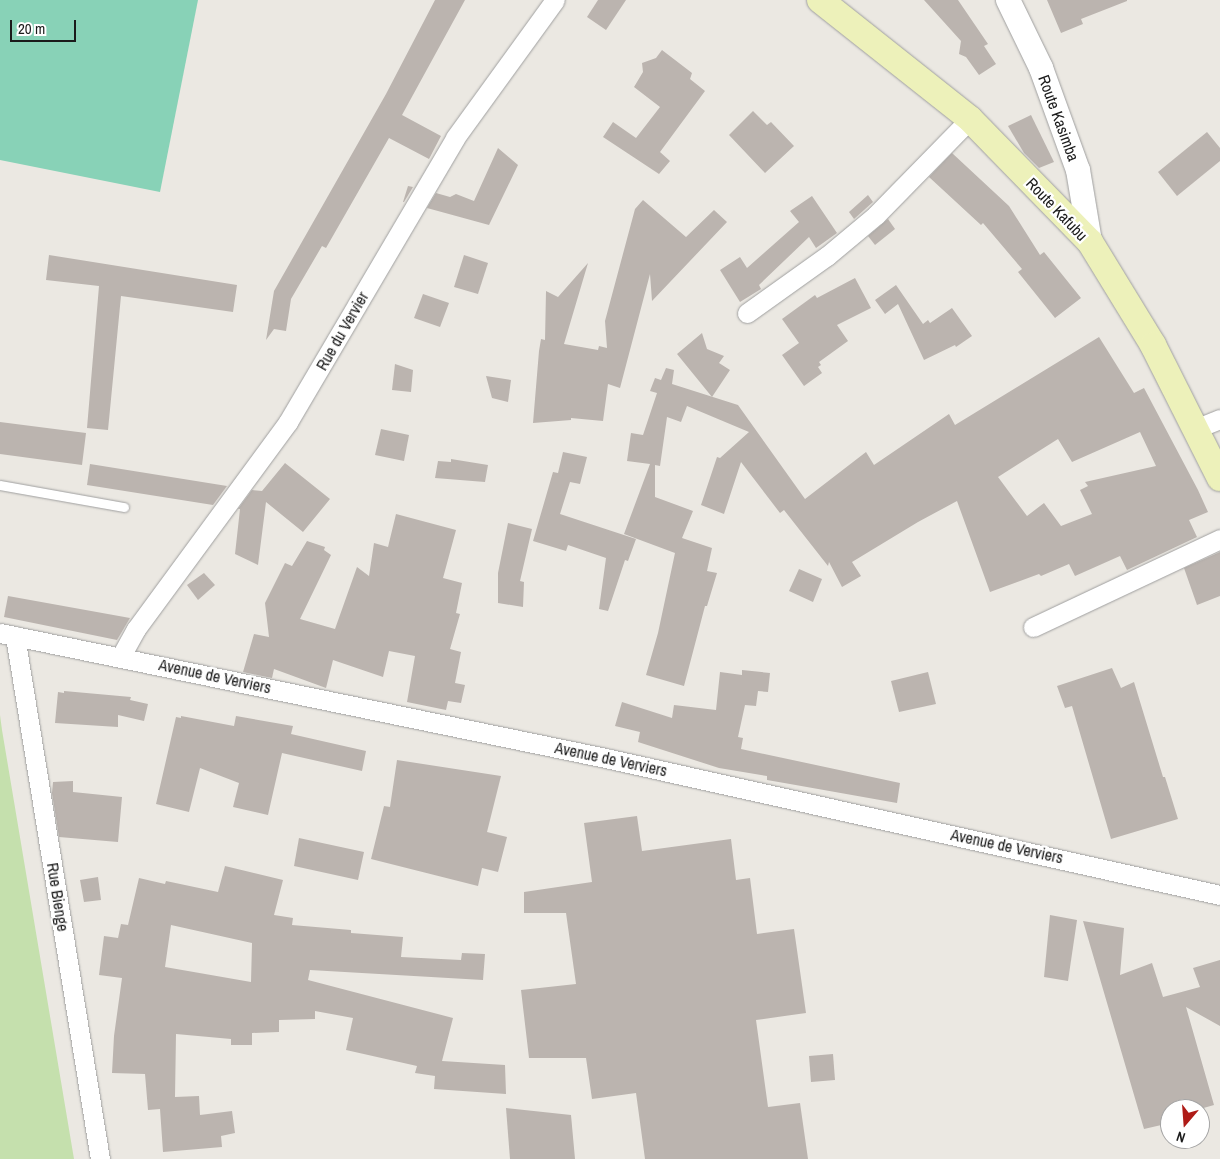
<!DOCTYPE html>
<html>
<head>
<meta charset="utf-8">
<style>
  body { margin:0 }
  #map { position:relative; width:1220px; height:1159px; overflow:hidden; background:#ebe8e2; font-family:"Archivo Narrow",sans-serif }
  div>[style] { position:absolute }
  .grass>* { inset:0; background:#c5e0ad }
  .pitch>* { inset:0; background:#88d2b7 }
  .building>* { inset:0; background:#bbb4af }
  .roads { filter:drop-shadow(0 0 1px #9f9f9f) drop-shadow(0 0 1px #9f9f9f) }
  .service>* { height:9px; margin:-4.5px; padding:0 4.5px; transform-origin:4.5px; border-radius:4.5px; background:#fff }
  .minor>* { height:19px; margin:-9.5px; padding:0 9.5px; transform-origin:9.5px; border-radius:9.5px; background:#fff }
  .tertiary>* { height:24px; margin:-12px; padding:0 12px; transform-origin:12px; border-radius:12px; background:#fff }
  .secondary>* { height:26px; margin:-13px; padding:0 13px; transform-origin:13px; border-radius:13px; background:#edf1ba }
  span { translate:-50% -50%; white-space:nowrap; text-align:center; line-height:1.15; -webkit-text-stroke:4.5px #fff; paint-order:stroke }
  .street-label { font-size:16px; color:#1b1b1b }
  .north { position:absolute; left:1160px; top:1099px; width:50px; height:50px; box-sizing:border-box; background:#fff; border:1px solid #a4a4a4; border-radius:50%; rotate:198deg; font-size:14px; font-weight:700; line-height:20px; text-align:center; color:#1b1b1b }
  .north::after { content:''; display:block; margin:auto; width:18px; height:22px; background:#af1b17; clip-path:polygon(50% 0,100% 100%,50% 72%,0 100%) }
  .scale { position:absolute; left:10px; top:20px; width:66px; height:22px; box-sizing:border-box; border:2px solid #1b1b1b; border-top:0; padding-left:6px; font-size:15px; line-height:18px; white-space:nowrap; color:#1b1b1b; -webkit-text-stroke:4px #fff; paint-order:stroke }
</style>
</head>
<body>
<div id="map">
  <div class="grass">
    <i style="clip-path:polygon(0 715px,2px 730px,74px 1159px,0 1159px)"></i>
  </div>
  <div class="pitch">
    <i style="clip-path:polygon(0 0,198px 0,160px 192px,0 160px)"></i>
  </div>
  <div class="building">
    <i style="clip-path:polygon(435px 0,465px 0,402px 115px,441px 136px,429px 159px,389px 138px,326px 248px,322px 246px,291px 299px,286px 331px,274px 329px,266px 340px,274px 291px,386px 94px)"></i>
    <i style="clip-path:polygon(598px 0,626px 0,606px 30px,587px 17px)"></i>
    <i style="clip-path:polygon(924px 0,958px 0,988px 44px,984px 46px,996px 64px,979px 75px,966px 57px,959px 54px,961px 41px)"></i>
    <i style="clip-path:polygon(1047px 0,1127px 0,1127px 1px,1081px 19px,1083px 24px,1061px 33px)"></i>
    <i style="clip-path:polygon(662px 50px,692px 73px,690px 79px,705px 91px,660px 152px,670px 161px,659px 174px,603px 137px,613px 122px,636px 138px,660px 107px,634px 87px,643px 72px,642px 63px,656px 58px)"></i>
    <i style="clip-path:polygon(753px 111px,767px 125px,771px 122px,794px 146px,765px 173px,729px 135px)"></i>
    <i style="clip-path:polygon(1031px 115px,1054px 162px,1039px 168px,1024px 153px,1008px 126px)"></i>
    <i style="clip-path:polygon(1207px 132px,1220px 148px,1220px 161px,1177px 196px,1158px 172px)"></i>
    <i style="clip-path:polygon(498px 148px,518px 165px,489px 225px,427px 208px,436px 193px,450px 197px,456px 194px,474px 201px)"></i>
    <i style="clip-path:polygon(952px 153px,1009px 206px,1040px 255px,1044px 252px,1081px 298px,1055px 318px,1018px 272px,1022px 269px,983px 223px,981px 225px,929px 177px)"></i>
    <i style="clip-path:polygon(408px 186px,413px 187px,404px 202px,403px 202px)"></i>
    <i style="clip-path:polygon(868px 195px,873px 202px,854px 219px,849px 212px)"></i>
    <i style="clip-path:polygon(812px 196px,837px 233px,816px 248px,809px 237px,759px 285px,761px 289px,740px 302px,720px 270px,740px 257px,747px 268px,799px 222px,790px 211px)"></i>
    <i style="clip-path:polygon(643px 200px,686px 237px,714px 210px,727px 222px,652px 301px,650px 274px,620px 388px,608px 384px,603px 421px,571px 418px,571px 420px,533px 423px,539px 351px,541px 339px,545px 340px,546px 291px,558px 297px,588px 263px,564px 344px,598px 350px,599px 346px,607px 348px,605px 321px,635px 209px)"></i>
    <i style="clip-path:polygon(888px 219px,895px 229px,875px 245px,868px 236px)"></i>
    <i style="clip-path:polygon(49px 255px,237px 285px,233px 312px,121px 296px,108px 430px,87px 428px,99px 286px,46px 280px)"></i>
    <i style="clip-path:polygon(464px 255px,488px 263px,478px 294px,454px 287px)"></i>
    <i style="clip-path:polygon(855px 278px,871px 308px,837px 325px,848px 341px,819px 362px,821px 365px,818px 367px,822px 373px,804px 386px,782px 355px,799px 343px,782px 319px,815px 295px,817px 298px)"></i>
    <i style="clip-path:polygon(896px 285px,923px 324px,928px 320px,930px 323px,952px 308px,972px 336px,956px 347px,955px 345px,924px 360px,898px 304px,885px 314px,875px 300px)"></i>
    <i style="clip-path:polygon(423px 294px,449px 303px,440px 327px,414px 318px)"></i>
    <i style="clip-path:polygon(702px 333px,707px 349px,724px 356px,719px 363px,730px 370px,712px 397px,677px 354px)"></i>
    <i style="clip-path:polygon(evenodd,1099px 337px,1134px 393px,1144px 388px,1198px 490px,1208px 512px,1189px 520px,1197px 537px,1127px 570px,1120px 556px,1075px 576px,1069px 564px,1041px 576px,1039px 574px,990px 592px,957px 501px,918px 522px,852px 562px,861px 576px,842px 587px,829px 562px,828px 566px,784px 510px,780px 513px,741px 462px,724px 514px,701px 505px,717px 457px,720px 458px,749px 432px,687px 406px,681px 422px,667px 417px,660px 466px,655px 465px,655px 497px,693px 511px,682px 538px,712px 548px,707px 571px,717px 573px,707px 606px,705px 606px,684px 686px,646px 675px,658px 633px,675px 553px,624px 534px,650px 464px,627px 461px,631px 433px,643px 435px,657px 393px,650px 391px,655px 378px,661px 380px,666px 368px,674px 370px,672px 384px,738px 405px,805px 499px,866px 452px,874px 465px,949px 414px,955px 425px,1099px 337px,1140px 432px,1156px 466px,1085px 482px,1088px 486px,1080px 490px,1092px 514px,1061px 526px,1044px 503px,1027px 516px,998px 477px,1058px 439px,1072px 462px,1140px 432px)"></i>
    <i style="clip-path:polygon(395px 364px,413px 370px,411px 392px,392px 390px)"></i>
    <i style="clip-path:polygon(486px 376px,511px 380px,508px 402px,492px 398px)"></i>
    <i style="clip-path:polygon(0 422px,86px 433px,82px 465px,0 454px)"></i>
    <i style="clip-path:polygon(381px 429px,409px 435px,404px 461px,375px 455px)"></i>
    <i style="clip-path:polygon(563px 452px,587px 457px,580px 484px,570px 482px,560px 514px,636px 539px,628px 561px,625px 560px,608px 611px,599px 609px,606px 558px,568px 545px,566px 551px,533px 541px,553px 472px,558px 473px)"></i>
    <i style="clip-path:polygon(451px 459px,488px 465px,485px 482px,435px 478px,438px 461px,451px 462px)"></i>
    <i style="clip-path:polygon(285px 463px,330px 499px,303px 532px,266px 502px,258px 565px,235px 554px,240px 509px,238px 509px,252px 490px,262px 491px)"></i>
    <i style="clip-path:polygon(90px 464px,227px 486px,213px 505px,87px 485px)"></i>
    <i style="clip-path:polygon(396px 514px,456px 530px,443px 578px,462px 583px,456px 613px,460px 614px,450px 649px,461px 652px,455px 683px,465px 685px,461px 703px,448px 701px,446px 710px,407px 702px,415px 656px,389px 651px,383px 677px,333px 660px,326px 688px,274px 669px,272px 678px,243px 672px,254px 634px,269px 637px,265px 603px,285px 563px,292px 566px,307px 541px,325px 547px,324px 550px,331px 555px,300px 619px,335px 629px,357px 567px,369px 576px,374px 543px,388px 547px)"></i>
    <i style="clip-path:polygon(508px 523px,532px 529px,520px 581px,524px 582px,523px 607px,498px 603px,498px 573px)"></i>
    <i style="clip-path:polygon(1220px 552px,1220px 596px,1197px 605px,1184px 568px)"></i>
    <i style="clip-path:polygon(799px 569px,822px 579px,813px 602px,789px 591px)"></i>
    <i style="clip-path:polygon(204px 573px,215px 585px,198px 600px,187px 585px)"></i>
    <i style="clip-path:polygon(8px 596px,130px 618px,117px 640px,4px 617px)"></i>
    <i style="clip-path:polygon(1112px 668px,1121px 688px,1134px 682px,1163px 777px,1165px 777px,1178px 819px,1111px 839px,1072px 706px,1065px 708px,1057px 686px)"></i>
    <i style="clip-path:polygon(742px 670px,770px 673px,768px 692px,758px 691px,756px 706px,745px 705px,738px 737px,743px 738px,741px 749px,900px 783px,897px 803px,790px 784px,767px 780px,767px 776px,719px 768px,638px 742px,640px 732px,615px 726px,622px 702px,672px 718px,674px 705px,716px 710px,720px 672px,742px 675px)"></i>
    <i style="clip-path:polygon(928px 672px,936px 704px,899px 712px,891px 681px)"></i>
    <i style="clip-path:polygon(64px 691px,131px 697px,130px 700px,148px 704px,144px 721px,118px 715px,118px 727px,55px 723px,58px 692px,64px 693px)"></i>
    <i style="clip-path:polygon(181px 716px,234px 726px,236px 716px,293px 726px,291px 734px,366px 751px,362px 771px,282px 753px,268px 815px,233px 807px,239px 783px,200px 768px,189px 812px,156px 804px,176px 717px,181px 718px)"></i>
    <i style="clip-path:polygon(397px 760px,501px 776px,487px 832px,507px 837px,498px 872px,482px 868px,478px 886px,371px 859px,384px 806px,390px 807px)"></i>
    <i style="clip-path:polygon(73px 781px,73px 792px,122px 797px,118px 842px,59px 837px,52px 793px,53px 782px)"></i>
    <i style="clip-path:polygon(637px 816px,642px 851px,731px 839px,736px 880px,750px 878px,757px 934px,794px 929px,806px 1013px,756px 1020px,768px 1107px,800px 1103px,808px 1159px,645px 1159px,636px 1093px,592px 1099px,586px 1058px,529px 1058px,521px 990px,576px 984px,566px 913px,524px 913px,524px 892px,592px 882px,584px 823px)"></i>
    <i style="clip-path:polygon(299px 838px,364px 852px,358px 880px,294px 866px)"></i>
    <i style="clip-path:polygon(evenodd,225px 866px,283px 880px,274px 915px,293px 918px,292px 925px,351px 930px,351px 933px,403px 937px,401px 957px,461px 960px,462px 953px,485px 954px,483px 980px,310px 970px,308px 980px,453px 1018px,442px 1061px,505px 1065px,506px 1094px,434px 1089px,435px 1076px,415px 1073px,417px 1066px,346px 1050px,353px 1018px,315px 1011px,315px 1019px,279px 1020px,279px 1032px,252px 1033px,252px 1045px,231px 1045px,231px 1039px,176px 1034px,175px 1097px,199px 1096px,200px 1115px,232px 1111px,235px 1133px,221px 1136px,222px 1147px,163px 1152px,160px 1109px,148px 1110px,145px 1074px,112px 1073px,114px 1036px,122px 978px,99px 975px,104px 936px,118px 938px,121px 924px,128px 925px,139px 878px,165px 884px,166px 881px,218px 892px,225px 866px,171px 925px,252px 943px,251px 982px,165px 967px,171px 925px)"></i>
    <i style="clip-path:polygon(98px 877px,101px 900px,84px 902px,80px 880px)"></i>
    <i style="clip-path:polygon(1050px 915px,1077px 920px,1068px 981px,1044px 977px)"></i>
    <i style="clip-path:polygon(1083px 921px,1124px 928px,1120px 975px,1152px 963px,1163px 997px,1200px 987px,1193px 968px,1220px 960px,1220px 1026px,1186px 1007px,1214px 1105px,1200px 1109px,1170px 1109px,1170px 1123px,1144px 1129px)"></i>
    <i style="clip-path:polygon(833px 1054px,835px 1080px,811px 1082px,809px 1056px)"></i>
    <i style="clip-path:polygon(506px 1108px,571px 1115px,575px 1159px,510px 1159px)"></i>
  </div>
  <div class="roads">
    <div class="service">
      <i style="left:0;top:485px;width:126px;rotate:10.1deg"></i>
    </div>
    <div class="minor">
      <i style="left:747px;top:313px;width:98px;rotate:-35.5deg"></i>
      <i style="left:827px;top:256px;width:64px;rotate:-39.9deg"></i>
      <i style="left:876px;top:215px;width:134px;rotate:-45.6deg"></i>
      <i style="left:1195px;top:429px;width:27px;rotate:-22deg"></i>
      <i style="left:1033px;top:627px;width:207px;rotate:-25.2deg"></i>
      <i style="left:0;top:633px;width:614px;rotate:11.66deg"></i>
      <i style="left:601px;top:757px;width:634px;rotate:12.57deg"></i>
      <i style="left:15px;top:636px;width:530px;rotate:80.77deg"></i>
      <i style="left:121px;top:656px;width:31px;rotate:-61deg"></i>
      <i style="left:136px;top:629px;width:257px;rotate:-53.7deg"></i>
      <i style="left:288px;top:422px;width:329px;rotate:-59.5deg"></i>
      <i style="left:455px;top:138px;width:170px;rotate:-54.1deg"></i>
    </div>
    <div class="tertiary">
      <i style="left:1008px;top:0;width:76px;rotate:64.1deg"></i>
      <i style="left:1041px;top:68px;width:109px;rotate:70.1deg"></i>
      <i style="left:1078px;top:170px;width:73px;rotate:80.5deg"></i>
    </div>
    <div class="secondary">
      <i style="left:820px;top:0;width:191px;rotate:38.4deg"></i>
      <i style="left:970px;top:119px;width:172px;rotate:45.7deg"></i>
      <i style="left:1090px;top:242px;width:121px;rotate:58.5deg"></i>
      <i style="left:1153px;top:345px;width:149px;rotate:63.3deg"></i>
    </div>
  </div>
  <div class="street-label">
    <span style="left:1059px;top:118px;rotate:70deg">Route Kasimba</span>
    <span style="left:1057px;top:209px;rotate:46deg">Route Kafubu</span>
    <span style="left:342px;top:331px;rotate:-60deg">Rue du Vervier</span>
    <span style="left:215px;top:676px;rotate:12deg">Avenue de Verviers</span>
    <span style="left:611px;top:759px;rotate:12deg">Avenue de Verviers</span>
    <span style="left:1007px;top:846px;rotate:12deg">Avenue de Verviers</span>
    <span style="left:58px;top:897px;rotate:81deg">Rue Bienge</span>
  </div>
  <div class="north">N</div>
  <div class="scale">20 m</div>
</div>
</body>
</html>
